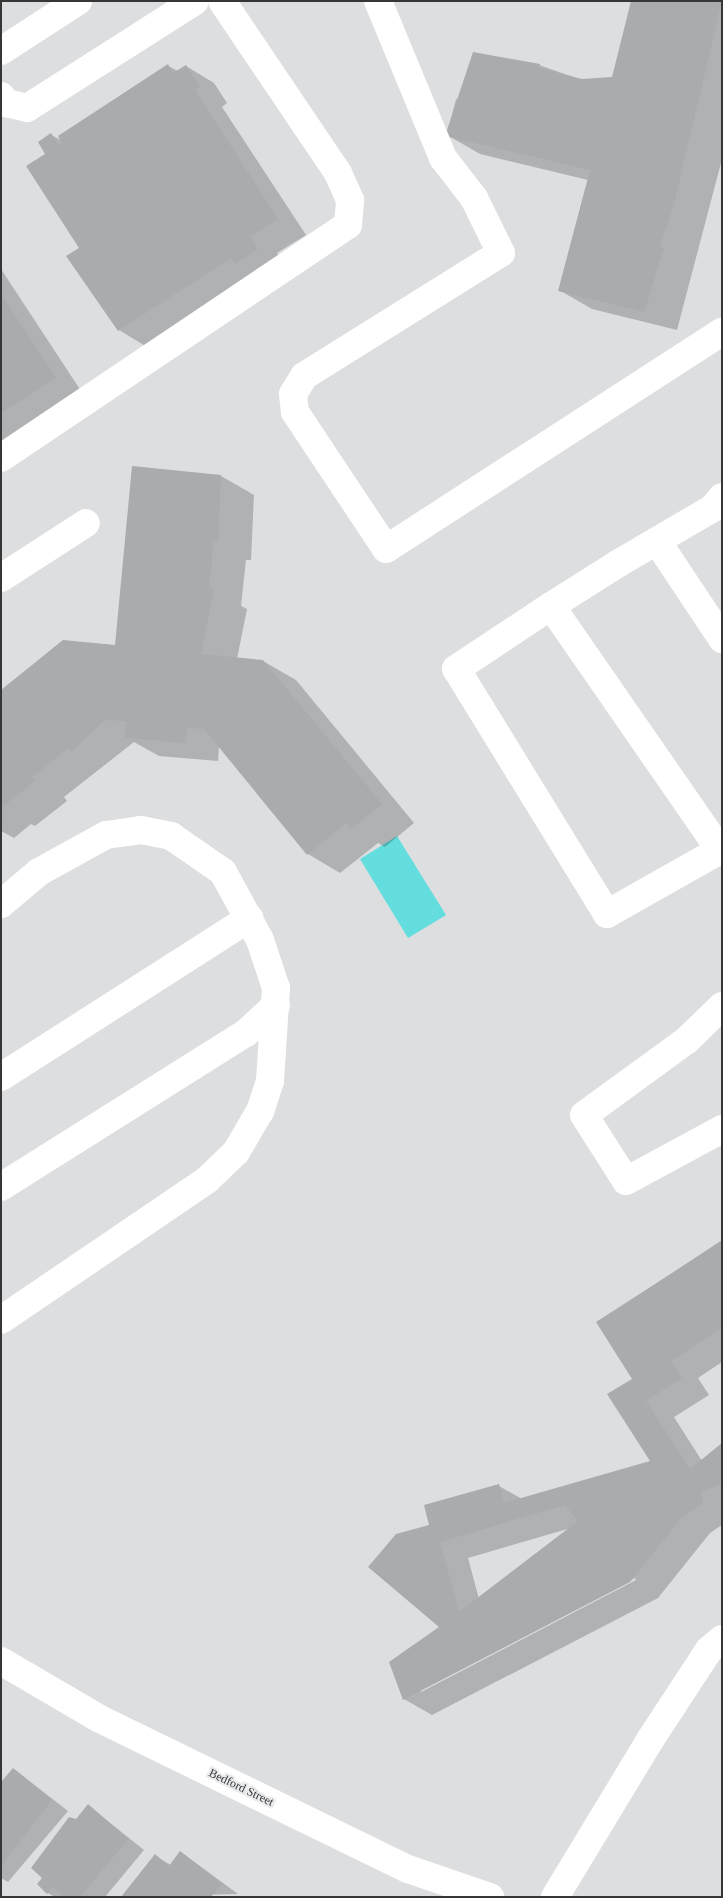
<!DOCTYPE html>
<html>
<head>
<meta charset="utf-8">
<style>
  body { margin:0 }
  #map { position:relative; width:723px; height:1898px; overflow:hidden; background:#dddee0; font-family:"Times New Roman",serif }
  div>[style] { position:absolute }
  .water>* { inset:0; background:#63ddde }
  .shadow>* { inset:0; background:#0003 }
  .building>* { inset:0; background:#aaabac }
  .minor>* { height:28px; margin:-14px; padding:0 14px; transform-origin:14px; border-radius:14px; background:#fff }
  .major>* { height:28px; margin:-14px; padding:0 14px; transform-origin:14px; border-radius:14px; background:#fff }
  span { translate:-50% -50%; white-space:nowrap; text-align:center; line-height:1.15; -webkit-text-stroke:4.5px #eaebed; paint-order:stroke }
  .street-label { font-size:12px; color:#363637 }
  .frame { position:absolute; inset:0; border:2px solid #363637; pointer-events:none }
</style>
</head>
<body>
<div id="map">
  <div class="water">
    <i style="clip-path:polygon(397px 836px,446px 915px,408px 938px,360px 859px)"></i>
  </div>
  <div class="shadow">
    <i style="clip-path:polygon(722px 1px,722px 159px,677px 330px,592px 309px,559px 290px,588px 180px,480px 154px,447px 135px,456px 99px,462px 101px,539px 65px,582px 80px,613px 78px)"></i>
    <i style="clip-path:polygon(168px 66px,178px 71px,186px 66px,214px 83px,227px 103px,222px 107px,306px 235px,277px 253px,285px 266px,147px 347px,119px 330px,81px 249px,47px 154px,51px 135px,63px 141px)"></i>
    <i style="clip-path:polygon(1px 269px,83px 394px,1px 447px)"></i>
    <i style="clip-path:polygon(221px 476px,254px 495px,251px 560px,246px 560px,241px 606px,247px 609px,237px 659px,263px 661px,296px 680px,414px 823px,385px 847px,378px 843px,340px 873px,308px 854px,219px 746px,218px 761px,159px 756px,134px 742px,64px 797px,67px 801px,35px 826px,31px 824px,14px 838px,1px 831px,1px 691px,117px 646px)"></i>
    <i style="clip-path:polygon(evenodd,722px 1240px,722px 1362px,698px 1378px,709px 1395px,674px 1417px,702px 1461px,722px 1445px,722px 1525px,710px 1533px,658px 1598px,432px 1715px,404px 1699px,441px 1627px,431px 1526px,499px 1486px,522px 1499px,652px 1462px,634px 1379px,598px 1322px,722px 1240px,571px 1528px,479px 1599px,468px 1558px,571px 1528px,722px 1240px,635px 1578px,636px 1580px,421px 1692px,421px 1689px,635px 1578px)"></i>
    <i style="clip-path:polygon(14px 1769px,68px 1811px,8px 1882px,1px 1878px,1px 1785px)"></i>
    <i style="clip-path:polygon(89px 1806px,144px 1850px,105px 1897px,55px 1897px,48px 1893px,44px 1877px)"></i>
    <i style="clip-path:polygon(181px 1852px,238px 1894px,122px 1897px,155px 1856px,171px 1865px)"></i>
  </div>
  <div class="building">
    <i style="clip-path:polygon(631px 1px,722px 1px,674px 204px,660px 247px,664px 248px,644px 312px,558px 291px,590px 170px,445px 136px,473px 52px,540px 64px,539px 68px,582px 79px,612px 77px)"></i>
    <i style="clip-path:polygon(168px 64px,173px 73px,186px 65px,200px 87px,195px 90px,278px 219px,250px 237px,258px 249px,235px 264px,231px 258px,118px 331px,66px 256px,79px 248px,26px 166px,45px 154px,38px 142px,51px 133px,59px 145px,62px 143px,58px 136px)"></i>
    <i style="clip-path:polygon(1px 294px,56px 378px,1px 413px)"></i>
    <i style="clip-path:polygon(132px 466px,221px 475px,218px 542px,214px 542px,209px 586px,214px 589px,201px 654px,263px 660px,382px 804px,351px 829px,346px 823px,307px 855px,204px 729px,187px 728px,186px 743px,125px 738px,126px 721px,105px 720px,71px 752px,68px 748px,32px 777px,35px 781px,1px 808px,1px 690px,63px 640px,115px 645px)"></i>
    <i style="clip-path:polygon(evenodd,722px 1241px,722px 1328px,671px 1361px,682px 1378px,646px 1401px,690px 1469px,722px 1443px,722px 1484px,701px 1491px,703px 1503px,682px 1517px,630px 1582px,403px 1700px,389px 1662px,439px 1627px,368px 1567px,396px 1534px,429px 1525px,424px 1505px,499px 1484px,504px 1503px,650px 1461px,607px 1394px,632px 1379px,596px 1322px,722px 1241px,565px 1505px,578px 1521px,459px 1612px,440px 1542px,565px 1505px)"></i>
    <i style="clip-path:polygon(13px 1768px,52px 1800px,1px 1866px,1px 1782px)"></i>
    <i style="clip-path:polygon(88px 1804px,128px 1839px,80px 1897px,64px 1897px,53px 1887px,47px 1894px,37px 1884px,42px 1878px,31px 1868px,69px 1817px,76px 1819px)"></i>
    <i style="clip-path:polygon(180px 1851px,222px 1884px,211px 1897px,121px 1897px,155px 1854px,169px 1866px)"></i>
  </div>
  <div class="minor">
    <i style="left:378px;top:1px;width:170px;rotate:67.5deg"></i>
    <i style="left:443px;top:158px;width:51px;rotate:52.2deg"></i>
    <i style="left:474px;top:198px;width:61px;rotate:63.9deg"></i>
    <i style="left:501px;top:253px;width:232px;rotate:148deg"></i>
    <i style="left:304px;top:376px;width:21px;rotate:121deg"></i>
    <i style="left:293px;top:394px;width:18px;rotate:84deg"></i>
    <i style="left:295px;top:412px;width:164px;rotate:56.4deg"></i>
    <i style="left:386px;top:549px;width:400px;rotate:-32.9deg"></i>
    <i style="left:1px;top:51px;width:92px;rotate:-33deg"></i>
    <i style="left:1px;top:96px;width:9px;rotate:54deg"></i>
    <i style="left:6px;top:103px;width:22px;rotate:13deg"></i>
    <i style="left:27px;top:108px;width:199px;rotate:-32.5deg"></i>
    <i style="left:1px;top:458px;width:418px;rotate:-33.9deg"></i>
    <i style="left:348px;top:225px;width:25px;rotate:-85deg"></i>
    <i style="left:350px;top:200px;width:30px;rotate:-114deg"></i>
    <i style="left:338px;top:173px;width:207px;rotate:-124deg"></i>
    <i style="left:657px;top:541px;width:118px;rotate:56.4deg"></i>
    <i style="left:1px;top:578px;width:101px;rotate:-32.9deg"></i>
    <i style="left:551px;top:606px;width:297px;rotate:55.3deg"></i>
    <i style="left:720px;top:850px;width:130px;rotate:150.5deg"></i>
    <i style="left:607px;top:914px;width:288px;rotate:-121.6deg"></i>
    <i style="left:456px;top:669px;width:114px;rotate:-33.6deg"></i>
    <i style="left:551px;top:606px;width:80px;rotate:-32.3deg"></i>
    <i style="left:619px;top:563px;width:109px;rotate:-30.3deg"></i>
    <i style="left:713px;top:508px;width:14px;rotate:-51deg"></i>
    <i style="left:1px;top:904px;width:50px;rotate:-40.1deg"></i>
    <i style="left:39px;top:872px;width:77px;rotate:-28.9deg"></i>
    <i style="left:106px;top:835px;width:35px;rotate:-8deg"></i>
    <i style="left:141px;top:830px;width:31px;rotate:11deg"></i>
    <i style="left:171px;top:836px;width:63px;rotate:34.7deg"></i>
    <i style="left:223px;top:872px;width:77px;rotate:61.4deg"></i>
    <i style="left:260px;top:940px;width:51px;rotate:71.6deg"></i>
    <i style="left:276px;top:988px;width:93px;rotate:93.7deg"></i>
    <i style="left:270px;top:1081px;width:32px;rotate:108deg"></i>
    <i style="left:260px;top:1111px;width:48px;rotate:120.3deg"></i>
    <i style="left:236px;top:1152px;width:40px;rotate:136deg"></i>
    <i style="left:207px;top:1180px;width:249px;rotate:145.8deg"></i>
    <i style="left:722px;top:1006px;width:49px;rotate:135.8deg"></i>
    <i style="left:687px;top:1040px;width:127px;rotate:143.9deg"></i>
    <i style="left:584px;top:1115px;width:78px;rotate:57.5deg"></i>
    <i style="left:626px;top:1181px;width:109px;rotate:-28.4deg"></i>
    <i style="left:1px;top:1077px;width:295px;rotate:-32.6deg"></i>
    <i style="left:1px;top:1187px;width:289px;rotate:-32.2deg"></i>
    <i style="left:246px;top:1033px;width:41px;rotate:-43deg"></i>
    <i style="left:555px;top:1897px;width:184px;rotate:-58.8deg"></i>
    <i style="left:650px;top:1740px;width:108px;rotate:-56.8deg"></i>
    <i style="left:709px;top:1650px;width:17px;rotate:-40deg"></i>
  </div>
  <div class="major">
    <i style="left:1px;top:1661px;width:113px;rotate:30.4deg"></i>
    <i style="left:98px;top:1718px;width:345px;rotate:26deg"></i>
    <i style="left:408px;top:1869px;width:87px;rotate:18.9deg"></i>
  </div>
  <div class="street-label">
    <span style="left:241px;top:1788px;rotate:26deg">Bedford Street</span>
  </div>
  <div class="frame"></div>
</div>
</body>
</html>
